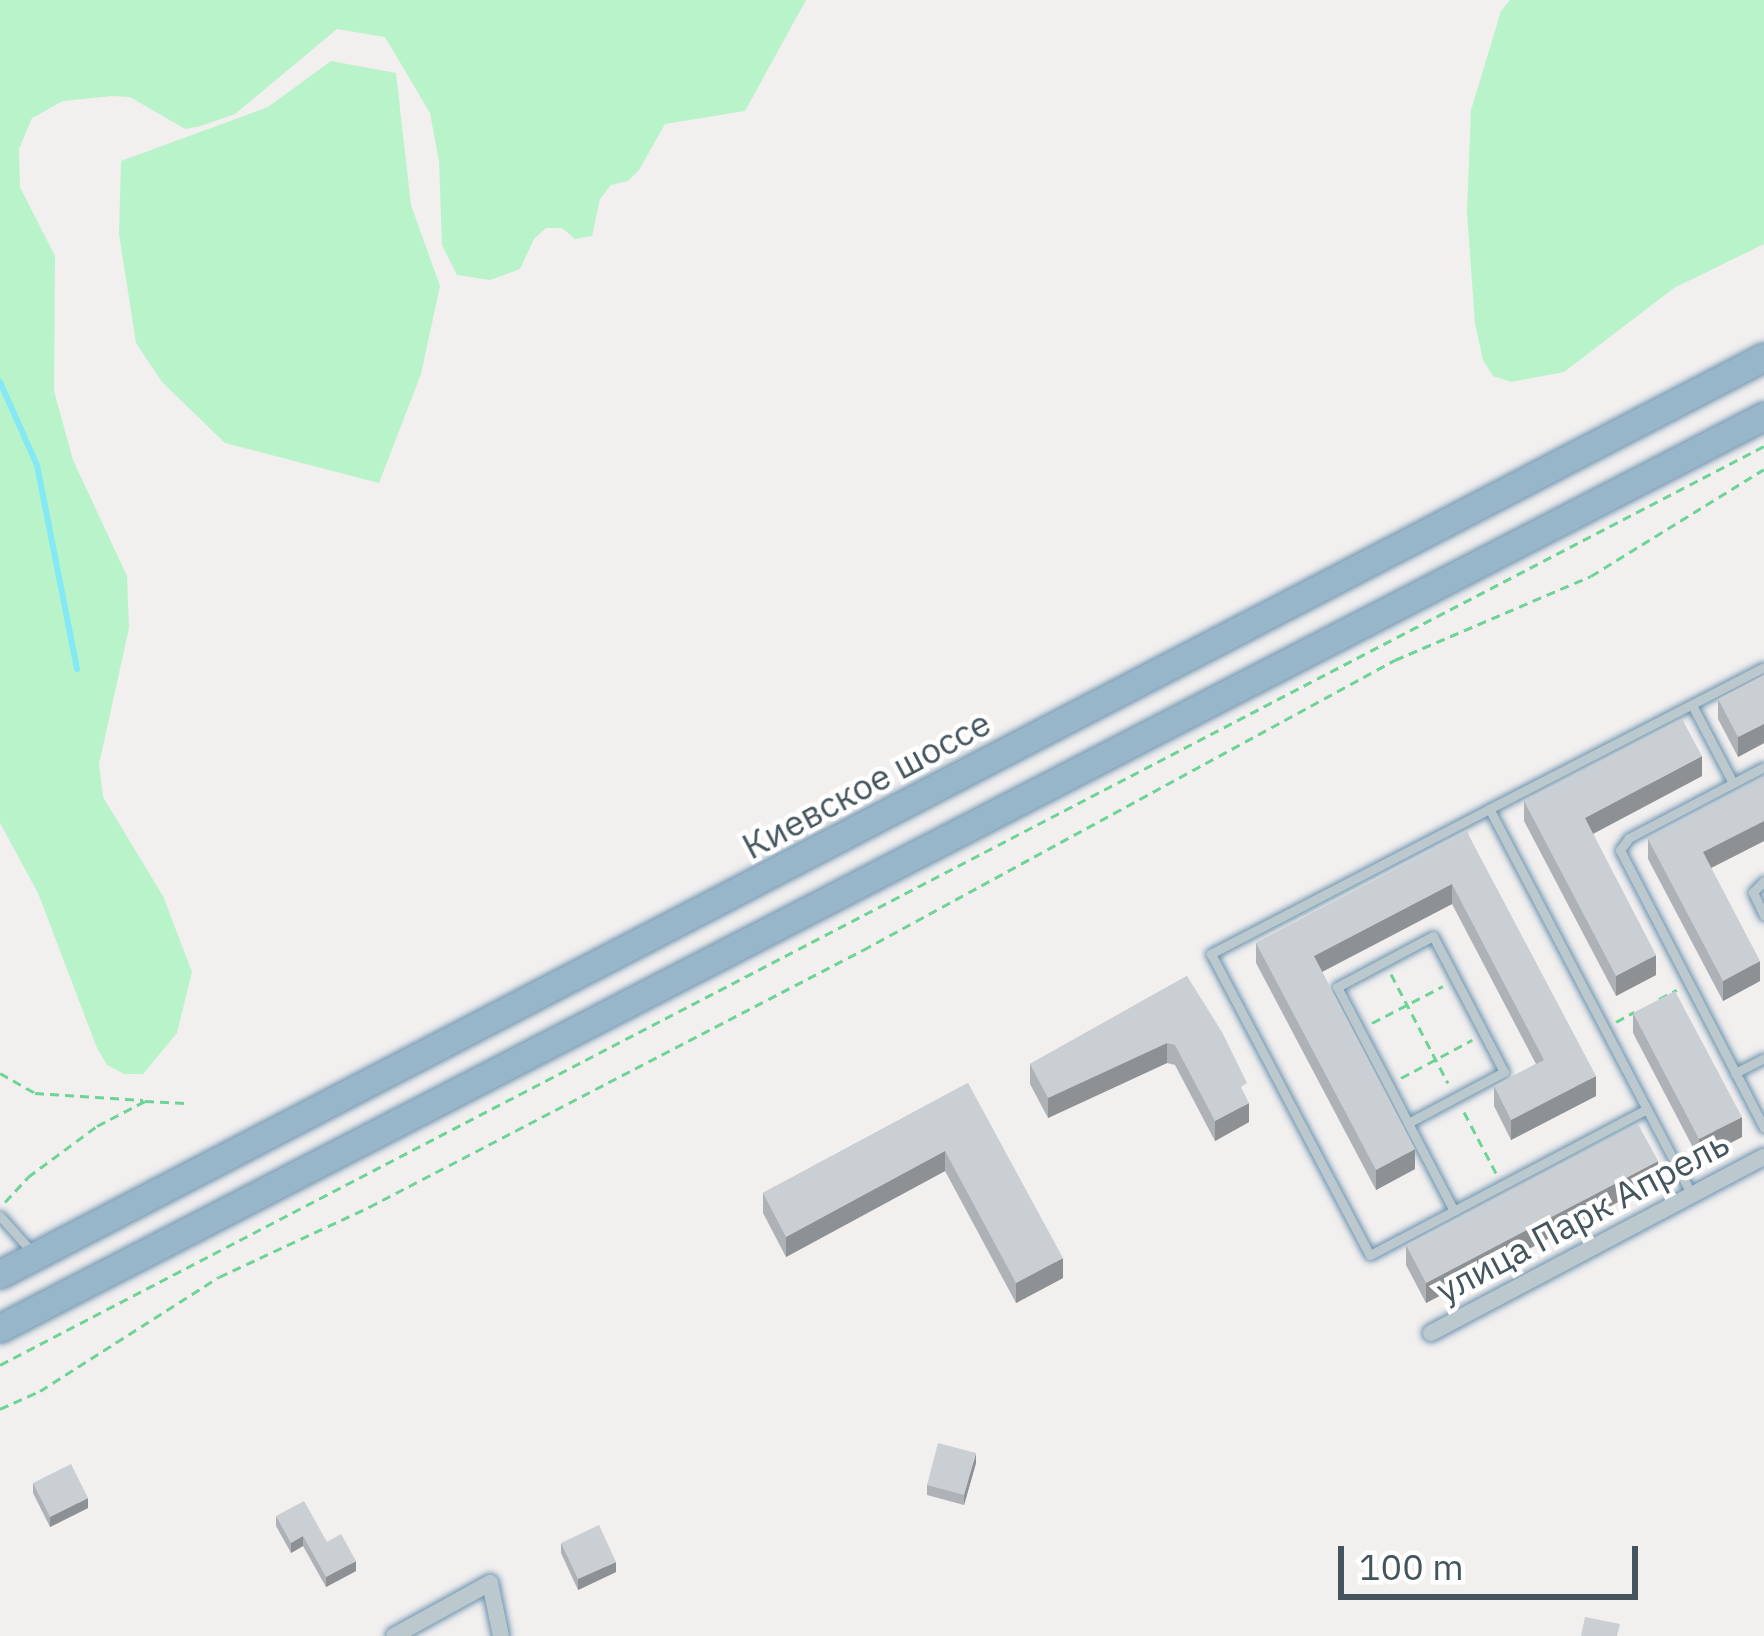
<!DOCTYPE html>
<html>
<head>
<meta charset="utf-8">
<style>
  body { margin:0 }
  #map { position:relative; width:1764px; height:1636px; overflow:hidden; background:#f2efef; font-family:"IBM Plex Sans",sans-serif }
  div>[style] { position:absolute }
  .green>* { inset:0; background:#b9f3c9 }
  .stream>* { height:6px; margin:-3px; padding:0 3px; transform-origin:3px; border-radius:3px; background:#83e9f4 }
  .path>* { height:3px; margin-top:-1.5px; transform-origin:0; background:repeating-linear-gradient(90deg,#6ed496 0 9px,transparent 0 15px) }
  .roads { filter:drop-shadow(0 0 3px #6d94ae) drop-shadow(0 0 3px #6d94ae) }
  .service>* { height:9px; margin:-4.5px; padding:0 4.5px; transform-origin:4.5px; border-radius:4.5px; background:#bbc9cf }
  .minor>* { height:16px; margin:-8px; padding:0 8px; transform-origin:8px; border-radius:8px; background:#bbc9cf }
  .trunk>* { height:27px; margin:-13.5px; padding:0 13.5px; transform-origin:13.5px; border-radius:13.5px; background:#97b6c9 }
  .wall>* { inset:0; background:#aeb2b6 }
  .shaded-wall>* { inset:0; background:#8d9194 }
  .building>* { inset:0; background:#cacfd4 }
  span { translate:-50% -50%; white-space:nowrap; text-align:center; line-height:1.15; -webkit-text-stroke:9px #fff; paint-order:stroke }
  .street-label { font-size:36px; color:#45555e }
  .scale { position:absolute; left:1338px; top:1546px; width:300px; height:54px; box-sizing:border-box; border:6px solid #45555e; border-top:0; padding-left:15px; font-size:36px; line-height:42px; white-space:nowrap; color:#45555e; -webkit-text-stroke:9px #fff; paint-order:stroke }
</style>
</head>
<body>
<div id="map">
  <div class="green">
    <i style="clip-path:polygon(0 0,806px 0,745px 111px,665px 124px,639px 170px,628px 181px,611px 185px,600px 199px,592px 236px,575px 239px,562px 228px,546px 228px,534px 239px,520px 269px,490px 280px,457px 275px,442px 245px,439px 161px,430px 113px,385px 37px,337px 29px,235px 114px,201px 126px,185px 129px,130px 97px,112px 96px,63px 101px,32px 118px,19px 149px,20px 187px,55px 256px,54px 391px,73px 460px,127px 576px,129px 628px,99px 764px,103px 797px,163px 896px,192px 972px,177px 1033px,143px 1074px,124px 1074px,107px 1065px,97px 1048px,38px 893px,0 823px)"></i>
    <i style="clip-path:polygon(1510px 0,1764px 0,1764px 244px,1674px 288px,1564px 372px,1511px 382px,1493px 376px,1483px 360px,1475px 324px,1467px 212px,1471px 110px,1501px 11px)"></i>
    <i style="clip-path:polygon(331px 61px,396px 73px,411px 205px,440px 286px,421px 374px,379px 483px,225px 443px,162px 382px,136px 343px,119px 234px,121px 161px,268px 107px)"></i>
  </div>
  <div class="stream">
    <i style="left:0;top:382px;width:91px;rotate:66deg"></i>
    <i style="left:37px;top:465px;width:208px;rotate:78.9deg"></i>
  </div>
  <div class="path">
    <i style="left:1391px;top:974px;width:123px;rotate:62.4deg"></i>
    <i style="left:1659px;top:999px;width:20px;rotate:-27deg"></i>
    <i style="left:1616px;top:1022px;width:21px;rotate:-29deg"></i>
    <i style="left:1372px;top:1023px;width:80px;rotate:-27.5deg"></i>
    <i style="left:0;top:1073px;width:40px;rotate:29.7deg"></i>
    <i style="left:35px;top:1093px;width:108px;rotate:3.7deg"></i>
    <i style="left:1401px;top:1078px;width:81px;rotate:-28.2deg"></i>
    <i style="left:1464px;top:1112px;width:69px;rotate:62.3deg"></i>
    <i style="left:5px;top:1202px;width:34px;rotate:-47deg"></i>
    <i style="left:28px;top:1177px;width:86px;rotate:-36.5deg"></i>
    <i style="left:97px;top:1126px;width:54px;rotate:-27.5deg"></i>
    <i style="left:145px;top:1101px;width:40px;rotate:2.9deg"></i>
    <i style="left:0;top:1365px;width:1989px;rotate:-27.52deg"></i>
    <i style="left:0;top:1409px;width:44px;rotate:-24.2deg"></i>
    <i style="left:40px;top:1391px;width:212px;rotate:-32.5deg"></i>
    <i style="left:219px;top:1277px;width:166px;rotate:-25deg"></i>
    <i style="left:369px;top:1207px;width:557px;rotate:-27.49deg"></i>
    <i style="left:863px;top:950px;width:606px;rotate:-28.6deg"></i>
    <i style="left:1395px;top:660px;width:213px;rotate:-23.2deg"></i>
    <i style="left:1591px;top:576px;width:203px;rotate:-31.7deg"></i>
  </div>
  <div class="roads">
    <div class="service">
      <i style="left:1692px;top:705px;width:88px;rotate:62.3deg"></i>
      <i style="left:1764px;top:767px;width:153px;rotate:152.3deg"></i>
      <i style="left:1629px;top:838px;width:15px;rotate:127deg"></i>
      <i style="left:1620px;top:850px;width:313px;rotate:62.6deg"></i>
      <i style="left:1489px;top:809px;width:314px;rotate:152.5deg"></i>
      <i style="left:1211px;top:954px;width:340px;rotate:62.2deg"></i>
      <i style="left:1370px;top:1255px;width:313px;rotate:-27.8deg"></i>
      <i style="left:1764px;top:881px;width:16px;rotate:135deg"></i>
      <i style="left:1753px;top:892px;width:26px;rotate:65deg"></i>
      <i style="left:1735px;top:1073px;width:33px;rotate:-27deg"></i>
      <i style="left:1408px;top:1123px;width:109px;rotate:-28deg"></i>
      <i style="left:1504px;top:1072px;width:153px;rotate:-117.6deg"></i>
      <i style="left:1433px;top:936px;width:109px;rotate:152deg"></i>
      <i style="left:1337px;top:987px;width:110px;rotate:62.3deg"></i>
      <i style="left:1388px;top:1084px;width:44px;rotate:62.9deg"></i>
      <i style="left:1408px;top:1123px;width:99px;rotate:62.4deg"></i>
      <i style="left:1692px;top:1195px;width:436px;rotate:-117.7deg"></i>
      <i style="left:1489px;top:809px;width:309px;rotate:-27.3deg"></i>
      <i style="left:0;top:1216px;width:48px;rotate:48.4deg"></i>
    </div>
    <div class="minor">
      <i style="left:1431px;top:1333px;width:377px;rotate:-27.9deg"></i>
      <i style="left:394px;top:1636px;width:110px;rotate:-28.9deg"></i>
      <i style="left:490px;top:1583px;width:54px;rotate:78.3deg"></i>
    </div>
    <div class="trunk">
      <i style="left:0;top:1274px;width:1988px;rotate:-27.47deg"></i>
      <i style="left:0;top:1328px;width:1986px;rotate:-27.34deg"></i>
    </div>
  </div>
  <div class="wall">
    <i style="clip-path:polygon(1764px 675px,1764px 743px,1738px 757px,1718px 719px,1718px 699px)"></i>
    <i style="clip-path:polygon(1702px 776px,1593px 834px,1656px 975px,1616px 996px,1524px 821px,1524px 801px)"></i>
    <i style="clip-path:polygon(1764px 778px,1764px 841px,1711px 868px,1760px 981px,1723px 1001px,1648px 859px,1648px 839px)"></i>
    <i style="clip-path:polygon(1467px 832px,1596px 1096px,1511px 1140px,1494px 1106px,1494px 1086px,1536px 1064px,1452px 904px,1322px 972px,1415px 1169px,1376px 1190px,1256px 963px,1256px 943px)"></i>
    <i style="clip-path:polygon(1187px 976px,1249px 1122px,1215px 1141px,1175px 1065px,1167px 1063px,1048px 1118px,1030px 1084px,1030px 1064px)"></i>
    <i style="clip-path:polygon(1633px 1013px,1742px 1137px,1699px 1159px,1633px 1033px)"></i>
    <i style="clip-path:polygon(968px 1083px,1063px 1278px,1016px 1303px,945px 1171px,786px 1257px,763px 1213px,763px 1193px)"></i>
    <i style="clip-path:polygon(1658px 1181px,1426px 1303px,1406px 1265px,1406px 1245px)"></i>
    <i style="clip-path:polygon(976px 1463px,964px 1505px,927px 1495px,927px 1485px)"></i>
    <i style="clip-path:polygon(33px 1483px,88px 1508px,50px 1527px,33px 1493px)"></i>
    <i style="clip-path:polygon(276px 1516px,327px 1542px,356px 1571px,326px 1587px,303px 1546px,291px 1553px,276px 1526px)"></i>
    <i style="clip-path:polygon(561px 1543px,616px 1572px,578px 1590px,561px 1553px)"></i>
  </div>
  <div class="shaded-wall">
    <i style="clip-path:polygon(1764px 724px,1764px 743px,1738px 757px,1738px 737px)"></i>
    <i style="clip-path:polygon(1702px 756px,1702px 776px,1585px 838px,1585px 818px)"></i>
    <i style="clip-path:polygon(1764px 821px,1764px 841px,1703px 872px,1703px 852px)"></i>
    <i style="clip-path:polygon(1452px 884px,1452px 904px,1314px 976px,1314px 956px)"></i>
    <i style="clip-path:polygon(1656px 955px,1656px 975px,1616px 996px,1616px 976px)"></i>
    <i style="clip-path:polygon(1760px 961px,1760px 981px,1723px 1001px,1723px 981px)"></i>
    <i style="clip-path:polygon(1167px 1043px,1167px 1063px,1048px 1118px,1048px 1098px)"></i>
    <i style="clip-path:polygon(1596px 1076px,1596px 1096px,1511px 1140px,1511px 1120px)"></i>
    <i style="clip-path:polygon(1249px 1103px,1249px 1122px,1215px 1141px,1215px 1121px)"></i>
    <i style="clip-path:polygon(1742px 1117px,1742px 1137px,1699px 1159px,1699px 1139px)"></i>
    <i style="clip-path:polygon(1415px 1149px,1415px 1169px,1376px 1190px,1376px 1170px)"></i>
    <i style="clip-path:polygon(945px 1151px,945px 1171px,786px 1257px,786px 1237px)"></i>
    <i style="clip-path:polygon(1658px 1161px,1658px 1181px,1426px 1303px,1426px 1283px)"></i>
    <i style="clip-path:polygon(1063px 1258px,1063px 1278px,1016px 1303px,1016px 1283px)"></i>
    <i style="clip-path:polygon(976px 1453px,976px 1463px,964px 1505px,964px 1495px)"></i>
    <i style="clip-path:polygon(88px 1498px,88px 1508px,50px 1527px,50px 1517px)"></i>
    <i style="clip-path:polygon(303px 1536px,303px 1546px,291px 1553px,291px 1543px)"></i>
    <i style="clip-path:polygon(356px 1561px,356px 1571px,326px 1587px,326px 1577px)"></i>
    <i style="clip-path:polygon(616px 1562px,616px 1572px,578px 1590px,578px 1579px)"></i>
  </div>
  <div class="building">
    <i style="clip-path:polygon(1764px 675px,1764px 724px,1738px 737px,1718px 699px)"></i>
    <i style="clip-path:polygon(1682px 719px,1702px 756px,1585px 818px,1656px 955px,1616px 976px,1524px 801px)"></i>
    <i style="clip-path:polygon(1764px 778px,1764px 821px,1703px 852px,1760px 961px,1723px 981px,1648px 839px)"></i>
    <i style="clip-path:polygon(1467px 832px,1596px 1076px,1511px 1120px,1494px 1086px,1544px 1060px,1452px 884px,1314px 956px,1415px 1149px,1376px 1170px,1256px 943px)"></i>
    <i style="clip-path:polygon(1187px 976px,1222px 1032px,1247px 1083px,1241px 1087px,1249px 1103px,1215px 1121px,1175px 1045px,1167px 1043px,1048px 1098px,1030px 1064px)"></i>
    <i style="clip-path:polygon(1675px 991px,1742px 1117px,1699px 1139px,1633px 1013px)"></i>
    <i style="clip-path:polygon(968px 1083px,1063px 1258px,1016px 1283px,945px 1151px,786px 1237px,763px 1193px)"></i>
    <i style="clip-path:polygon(1638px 1124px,1658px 1161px,1426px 1283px,1406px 1245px)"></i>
    <i style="clip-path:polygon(938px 1443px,976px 1453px,964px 1495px,927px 1485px)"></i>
    <i style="clip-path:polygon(71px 1464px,88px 1498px,50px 1517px,33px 1483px)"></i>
    <i style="clip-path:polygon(304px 1501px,327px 1542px,341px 1534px,356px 1561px,326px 1577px,303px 1536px,291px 1543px,276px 1516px)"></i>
    <i style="clip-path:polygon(599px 1525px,616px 1562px,578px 1579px,561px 1543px)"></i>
    <i style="clip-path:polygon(1585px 1617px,1620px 1624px,1617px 1636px,1581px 1636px)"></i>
  </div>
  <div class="street-label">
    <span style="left:866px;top:784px;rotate:-28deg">Киевское шоссе</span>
    <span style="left:1582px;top:1216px;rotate:-28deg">улица Парк Апрель</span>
  </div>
  <div class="scale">100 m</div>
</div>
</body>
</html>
